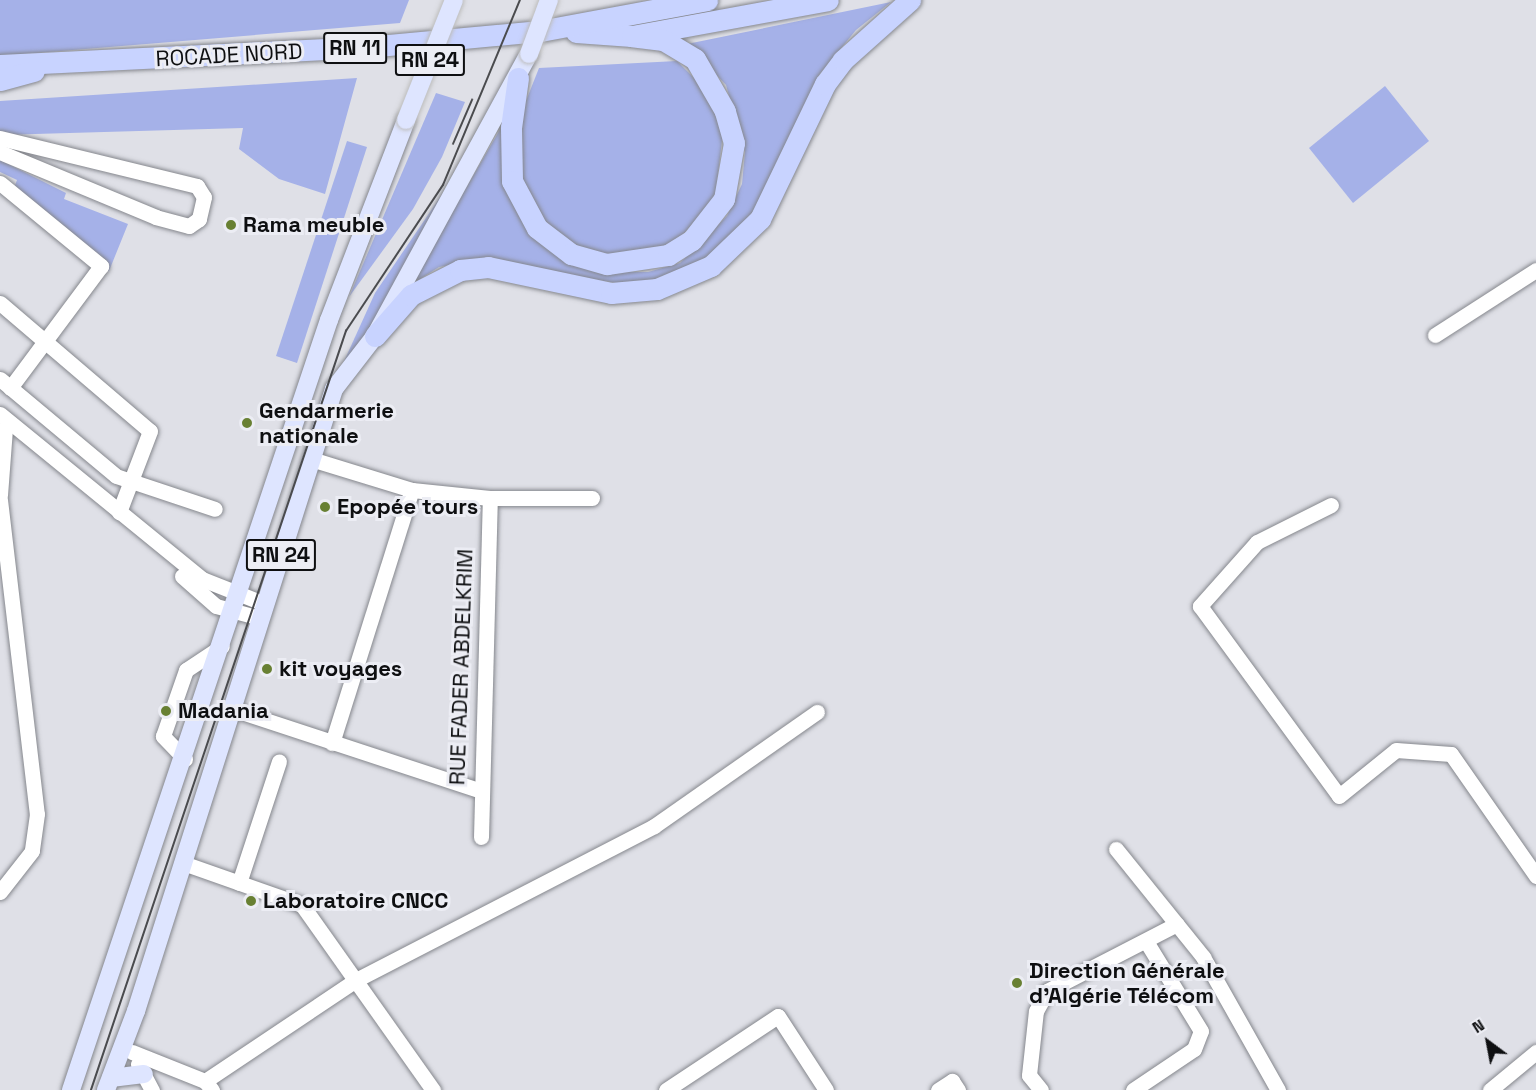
<!DOCTYPE html>
<html>
<head>
<meta charset="utf-8">
<style>
  body { margin:0 }
  #map { position:relative; width:1536px; height:1090px; overflow:hidden; background:#dfe0e7; font-family:"Space Grotesk",sans-serif }
  div>[style] { position:absolute }
  .green>* { inset:0; background:#a5b1e8 }
  .roads { filter:drop-shadow(0 0 2px #85878d) drop-shadow(0 0 2px #85878d) }
  .minor>* { height:15px; margin:-7.5px; padding:0 7.5px; transform-origin:7.5px; border-radius:7.5px; background:#fff }
  .major>* { height:18px; margin:-9px; padding:0 9px; transform-origin:9px; border-radius:9px; background:#dee5ff }
  .highway>* { height:21px; margin:-10.5px; padding:0 10.5px; transform-origin:10.5px; border-radius:10.5px; background:#c8d3ff }
  .tram>* { height:1.5px; margin:-0.75px; padding:0 0.75px; transform-origin:0.75px; border-radius:0.75px; background:#4a4b4e }
  .bridges { filter:drop-shadow(0 0 2px #bcbcbc) drop-shadow(0 0 2px #bcbcbc) }
  .major-bridge>* { height:18px; margin:-9px; padding:0 9px; transform-origin:9px; border-radius:9px; background:#dee5ff }
  .dots>* { width:16px; height:16px; translate:-50% -50%; box-sizing:border-box; border:3px solid #ecedf4; border-radius:50% }
  span { translate:-50% -50%; white-space:nowrap; text-align:center; line-height:1.15; -webkit-text-stroke:6px #ecedf4; paint-order:stroke }
  .shield-label span { padding:2px 4px; background:#ecedf4; border:2px solid; border-radius:4px; -webkit-text-stroke-width:0 }
  .shield-label { font-size:21px; color:#0e0f11; font-weight:700 }
  .street-label { font-size:22px; color:#0e0f11 }
  .poi-label { font-size:22px; color:#0e0f11; font-weight:700 }
  .left { translate:0 -50%; text-align:left }
  .north { position:absolute; left:1458px; top:1012px; width:60px; height:60px; -webkit-text-stroke:4px #ecedf4; paint-order:stroke; rotate:328deg; font-size:16px; font-weight:700; line-height:24px; text-align:center; color:#0e0f11 }
  .north::after { content:''; display:block; margin:auto; width:21px; height:27px; background:#0e0f11; clip-path:polygon(50% 0,100% 100%,50% 72%,0 100%) }
</style>
</head>
<body>
<div id="map">
  <div class="green">
    <i style="clip-path:polygon(0 0,409px 0,400px 23px,0 56px)"></i>
    <i style="clip-path:polygon(891px 2px,856px 30px,819px 75px,770px 189px,730px 242px,673px 278px,630px 285px,472px 261px,439px 267px,409px 286px,505px 121px,511px 197px,612px 272px,648px 272px,680px 263px,727px 216px,742px 184px,745px 152px,726px 85px,687px 44px)"></i>
    <i style="clip-path:polygon(677px 61px,705px 89px,723px 132px,715px 200px,671px 247px,615px 259px,561px 241px,533px 206px,519px 171px,522px 111px,539px 68px)"></i>
    <i style="clip-path:polygon(357px 78px,325px 194px,279px 179px,239px 149px,243px 128px,0 135px,0 101px)"></i>
    <i style="clip-path:polygon(1385px 86px,1429px 141px,1353px 203px,1309px 148px)"></i>
    <i style="clip-path:polygon(436px 93px,465px 102px,442px 157px,413px 209px,349px 297px)"></i>
    <i style="clip-path:polygon(347px 141px,367px 147px,297px 363px,276px 356px)"></i>
    <i style="clip-path:polygon(0 160px,66px 193px,64px 199px,128px 224px,109px 271px,14px 188px,17px 180px,0 172px)"></i>
    <i style="clip-path:polygon(449px 184px,393px 296px,336px 379px,375px 293px)"></i>
  </div>
  <div class="roads">
    <div class="minor">
      <i style="left:0;top:138px;width:203px;rotate:13.7deg"></i>
      <i style="left:197px;top:186px;width:13px;rotate:58deg"></i>
      <i style="left:204px;top:197px;width:23px;rotate:103deg"></i>
      <i style="left:199px;top:219px;width:12px;rotate:145deg"></i>
      <i style="left:189px;top:226px;width:34px;rotate:-165deg"></i>
      <i style="left:156px;top:217px;width:169px;rotate:-157.4deg"></i>
      <i style="left:0;top:183px;width:131px;rotate:39.4deg"></i>
      <i style="left:101px;top:266px;width:152px;rotate:126.7deg"></i>
      <i style="left:0;top:303px;width:197px;rotate:40.5deg"></i>
      <i style="left:150px;top:431px;width:87px;rotate:110.9deg"></i>
      <i style="left:1435px;top:335px;width:120px;rotate:-32.8deg"></i>
      <i style="left:0;top:379px;width:151px;rotate:39.9deg"></i>
      <i style="left:116px;top:476px;width:104px;rotate:18.4deg"></i>
      <i style="left:0;top:414px;width:261px;rotate:39.2deg"></i>
      <i style="left:202px;top:579px;width:68px;rotate:21.6deg"></i>
      <i style="left:311px;top:459px;width:106px;rotate:17.1deg"></i>
      <i style="left:412px;top:490px;width:78px;rotate:5.9deg"></i>
      <i style="left:490px;top:498px;width:102px"></i>
      <i style="left:0;top:495px;width:67px;rotate:-85.7deg"></i>
      <i style="left:0;top:500px;width:316px;rotate:83.3deg"></i>
      <i style="left:37px;top:814px;width:37px;rotate:98deg"></i>
      <i style="left:32px;top:851px;width:52px;rotate:128deg"></i>
      <i style="left:1331px;top:505px;width:83px;rotate:153.4deg"></i>
      <i style="left:1257px;top:542px;width:86px;rotate:131.7deg"></i>
      <i style="left:1200px;top:606px;width:235px;rotate:53.8deg"></i>
      <i style="left:1339px;top:796px;width:73px;rotate:-38.9deg"></i>
      <i style="left:1396px;top:750px;width:55px;rotate:4.2deg"></i>
      <i style="left:1451px;top:754px;width:149px;rotate:55.1deg"></i>
      <i style="left:182px;top:576px;width:45px;rotate:41.4deg"></i>
      <i style="left:216px;top:606px;width:46px;rotate:15.3deg"></i>
      <i style="left:232px;top:709px;width:259px;rotate:18.2deg"></i>
      <i style="left:332px;top:743px;width:265px;rotate:-72.5deg"></i>
      <i style="left:185px;top:759px;width:32px;rotate:-134deg"></i>
      <i style="left:163px;top:736px;width:70px;rotate:-70.8deg"></i>
      <i style="left:186px;top:670px;width:43px;rotate:-33.7deg"></i>
      <i style="left:481px;top:837px;width:339px;rotate:-88.5deg"></i>
      <i style="left:1116px;top:849px;width:139px;rotate:51.1deg"></i>
      <i style="left:1203px;top:957px;width:153px;rotate:60.6deg"></i>
      <i style="left:183px;top:863px;width:126px;rotate:19.4deg"></i>
      <i style="left:302px;top:905px;width:227px;rotate:54.7deg"></i>
      <i style="left:239px;top:883px;width:128px;rotate:-71.8deg"></i>
      <i style="left:132px;top:1052px;width:79px;rotate:21.7deg"></i>
      <i style="left:138px;top:1064px;width:30px;rotate:62deg"></i>
      <i style="left:212px;top:1090px;width:11px;rotate:-128deg"></i>
      <i style="left:205px;top:1081px;width:182px;rotate:-33.8deg"></i>
      <i style="left:356px;top:980px;width:335px;rotate:-27.3deg"></i>
      <i style="left:654px;top:826px;width:199px;rotate:-35deg"></i>
      <i style="left:666px;top:1090px;width:134px;rotate:-33.5deg"></i>
      <i style="left:778px;top:1016px;width:88px;rotate:57deg"></i>
      <i style="left:938px;top:1090px;width:17px;rotate:-33deg"></i>
      <i style="left:952px;top:1081px;width:11px;rotate:56deg"></i>
      <i style="left:1041px;top:1090px;width:19px;rotate:-129deg"></i>
      <i style="left:1029px;top:1075px;width:64px;rotate:-83.8deg"></i>
      <i style="left:1036px;top:1011px;width:23px;rotate:-61deg"></i>
      <i style="left:1047px;top:991px;width:146px;rotate:-27.3deg"></i>
      <i style="left:1133px;top:1090px;width:73px;rotate:-33.9deg"></i>
      <i style="left:1194px;top:1049px;width:19px;rotate:-69deg"></i>
      <i style="left:1201px;top:1031px;width:103px;rotate:-121.5deg"></i>
      <i style="left:1490px;top:1090px;width:60px;rotate:-39.6deg"></i>
    </div>
    <div class="major">
      <i style="left:111px;top:1078px;width:33px;rotate:-7deg"></i>
      <i style="left:71px;top:1090px;width:812px;rotate:-71.48deg"></i>
      <i style="left:329px;top:320px;width:214px;rotate:-68.9deg"></i>
      <i style="left:106px;top:1090px;width:85px;rotate:-69.2deg"></i>
      <i style="left:136px;top:1011px;width:653px;rotate:-72.34deg"></i>
      <i style="left:334px;top:389px;width:67px;rotate:-52.3deg"></i>
      <i style="left:375px;top:336px;width:321px;rotate:-61.4deg"></i>
    </div>
    <div class="highway">
      <i style="left:576px;top:32px;width:56px;rotate:4.1deg"></i>
      <i style="left:632px;top:36px;width:199px;rotate:-10.4deg"></i>
      <i style="left:0;top:65px;width:367px;rotate:-2.8deg"></i>
      <i style="left:367px;top:47px;width:174px;rotate:-5.3deg"></i>
      <i style="left:540px;top:31px;width:170px;rotate:-10.5deg"></i>
      <i style="left:518px;top:78px;width:50px;rotate:98deg"></i>
      <i style="left:511px;top:128px;width:53px;rotate:88.9deg"></i>
      <i style="left:512px;top:181px;width:53px;rotate:62deg"></i>
      <i style="left:537px;top:228px;width:43px;rotate:37.4deg"></i>
      <i style="left:571px;top:254px;width:37px;rotate:16deg"></i>
      <i style="left:607px;top:264px;width:62px;rotate:-8.4deg"></i>
      <i style="left:668px;top:255px;width:28px;rotate:-32deg"></i>
      <i style="left:692px;top:240px;width:52px;rotate:-52deg"></i>
      <i style="left:724px;top:199px;width:57px;rotate:-79.9deg"></i>
      <i style="left:734px;top:143px;width:33px;rotate:-106deg"></i>
      <i style="left:725px;top:111px;width:60px;rotate:-120deg"></i>
      <i style="left:695px;top:59px;width:37px;rotate:-149deg"></i>
      <i style="left:663px;top:40px;width:31px;rotate:-173deg"></i>
      <i style="left:0;top:80px;width:35px;rotate:-15deg"></i>
      <i style="left:375px;top:336px;width:55px;rotate:-48.7deg"></i>
      <i style="left:411px;top:295px;width:55px;rotate:-27deg"></i>
      <i style="left:460px;top:270px;width:28px;rotate:-6deg"></i>
      <i style="left:488px;top:267px;width:126px;rotate:11.9deg"></i>
      <i style="left:611px;top:293px;width:46px;rotate:-5deg"></i>
      <i style="left:657px;top:289px;width:59px;rotate:-23.1deg"></i>
      <i style="left:711px;top:266px;width:68px;rotate:-43.8deg"></i>
      <i style="left:760px;top:219px;width:150px;rotate:-64.3deg"></i>
      <i style="left:825px;top:84px;width:30px;rotate:-53deg"></i>
      <i style="left:843px;top:60px;width:90px;rotate:-41.8deg"></i>
    </div>
  </div>
  <div class="tram">
    <i style="left:453px;top:144px;width:48px;rotate:-66.6deg"></i>
    <i style="left:91px;top:1090px;width:801px;rotate:-71.43deg"></i>
    <i style="left:346px;top:331px;width:175px;rotate:-56.4deg"></i>
    <i style="left:443px;top:185px;width:200px;rotate:-67.4deg"></i>
  </div>
  <div class="bridges">
    <div class="major-bridge">
      <i style="left:529px;top:54px;width:58px;rotate:-69.7deg"></i>
      <i style="left:406px;top:120px;width:129px;rotate:-68.2deg"></i>
    </div>
  </div>
  <div class="dots">
    <i style="left:231px;top:225px;background:#688033"></i>
    <i style="left:247px;top:423px;background:#688033"></i>
    <i style="left:325px;top:507px;background:#688033"></i>
    <i style="left:267px;top:669px;background:#688033"></i>
    <i style="left:166px;top:711px;background:#688033"></i>
    <i style="left:251px;top:901px;background:#688033"></i>
    <i style="left:1017px;top:983px;background:#688033"></i>
  </div>
  <div class="shield-label">
    <span style="left:355px;top:48px">RN 11</span>
    <span style="left:430px;top:60px">RN 24</span>
    <span style="left:281px;top:555px">RN 24</span>
  </div>
  <div class="street-label">
    <span style="left:229px;top:55px;rotate:-3deg">ROCADE NORD</span>
    <span style="left:461px;top:667px;rotate:-88deg">RUE FADER ABDELKRIM</span>
  </div>
  <div class="poi-label">
    <span class="left" style="left:243px;top:225px">Rama meuble</span>
    <span class="left" style="left:259px;top:423px">Gendarmerie<br>nationale</span>
    <span class="left" style="left:337px;top:507px">Epopée tours</span>
    <span class="left" style="left:279px;top:669px">kit voyages</span>
    <span class="left" style="left:178px;top:711px">Madania</span>
    <span class="left" style="left:263px;top:901px">Laboratoire CNCC</span>
    <span class="left" style="left:1029px;top:983px">Direction Générale<br>d'Algérie Télécom</span>
  </div>
  <div class="north">N</div>
</div>
</body>
</html>
